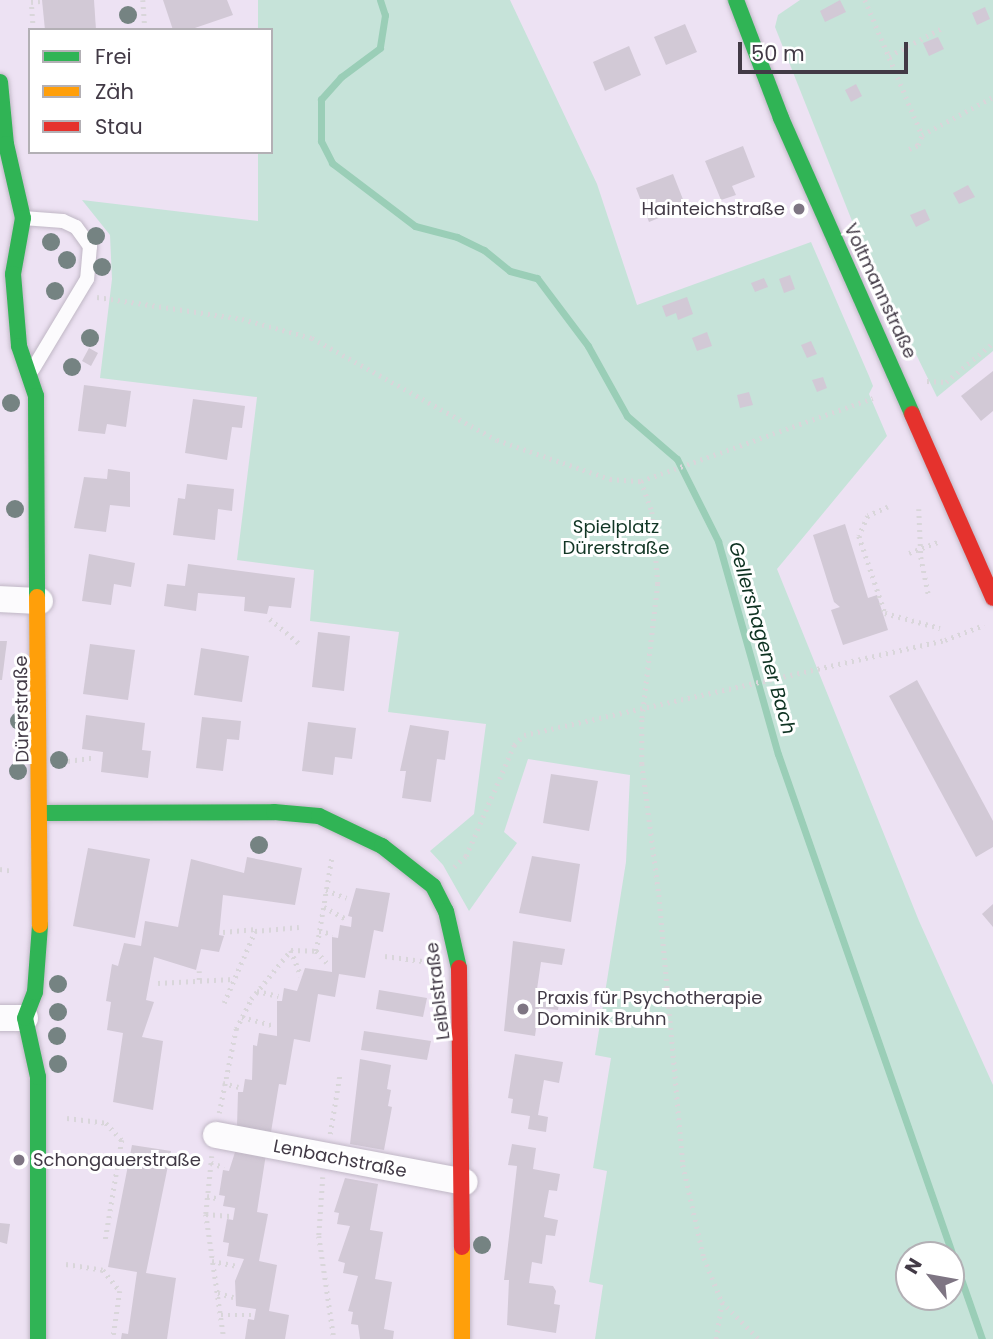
<!DOCTYPE html>
<html>
<head>
<meta charset="utf-8">
<style>
  body { margin:0 }
  #map { position:relative; width:993px; height:1339px; overflow:hidden; background:#ede2f3; font-family:Poppins,sans-serif }
  div>[style] { position:absolute }
  .green>* { inset:0; background:#c6e3d9 }
  .stream>* { height:7px; margin:-3.5px; padding:0 3.5px; transform-origin:3.5px; border-radius:3.5px; background:#9aceb7 }
  .building>* { inset:0; background:#d2c9d6 }
  .path>* { height:4.5px; margin-top:-2.25px; transform-origin:0; background:repeating-linear-gradient(90deg,#d9d6da 0 2px,transparent 0 7px) }
  .roads { filter:drop-shadow(0 0 2px #c0b7c5) drop-shadow(0 0 2px #c0b7c5) }
  .lane>* { height:14px; margin:-7px; padding:0 7px; transform-origin:7px; border-radius:7px; background:#fcfbfd }
  .street>* { height:26px; margin:-13px; padding:0 13px; transform-origin:13px; border-radius:13px; background:#fcfbfd }
  .fast>* { height:16px; margin:-8px; padding:0 8px; transform-origin:8px; border-radius:8px; background:#30b455 }
  .slow>* { height:16px; margin:-8px; padding:0 8px; transform-origin:8px; border-radius:8px; background:#ff9f0a }
  .jam>* { height:16px; margin:-8px; padding:0 8px; transform-origin:8px; border-radius:8px; background:#e5322d }
  .trees>* { width:18px; height:18px; margin:-9px; border-radius:50%; background:#758382 }
  .dots>* { width:19px; height:19px; translate:-50% -50%; box-sizing:border-box; border:4px solid #fff; border-radius:50% }
  span { translate:-50% -50%; white-space:nowrap; text-align:center; line-height:1.15; -webkit-text-stroke:6px #fff; paint-order:stroke }
  .poi-label { font-size:18px; color:#423a46 }
  .right { translate:-100% -50%; text-align:right }
  .left { translate:0 -50%; text-align:left }
  .street-label { font-size:18px; color:#423a46 }
  .park-label { font-size:18px; color:#123625 }
  .water-label { font-size:19px; color:#0d3221; font-style:italic }
  .legend { position:absolute; left:28px; top:28px; width:245px; height:126px; box-sizing:border-box; background:#fff; border:2px solid #b3b0b5; margin:0; padding:9px 12px; list-style:none; font-size:21px; color:#423a46 }
  .legend li { display:flex; align-items:center; gap:14px; height:35px }
  .legend b { width:35px; border:2px solid #b3b0b5 }
  .north { position:absolute; left:895px; top:1241px; width:70px; height:70px; box-sizing:border-box; background:#fff; border:2px solid #b3b0b5; border-radius:50%; rotate:301deg; font-size:19px; font-weight:700; line-height:28px; text-align:center; color:#423a46 }
  .north::after { content:''; display:block; margin:auto; width:24px; height:32px; background:#7e7583; clip-path:polygon(50% 0,100% 100%,50% 72%,0 100%) }
  .scale { position:absolute; left:738px; top:42px; width:170px; height:32px; box-sizing:border-box; border:4px solid #423a46; border-top:0; padding-left:9px; font-size:21px; line-height:24px; white-space:nowrap; color:#423a46; -webkit-text-stroke:5px #fff; paint-order:stroke }
</style>
</head>
<body>
<div id="map">
  <div class="green">
    <i style="clip-path:polygon(evenodd,258px 0,510px 0,597px 184px,637px 305px,811px 242px,869px 376px,873px 386px,869px 394px,887px 436px,777px 569px,919px 921px,993px 1085px,993px 1339px,595px 1339px,603px 1285px,589px 1282px,607px 1171px,593px 1168px,611px 1058px,595px 1055px,626px 862px,630px 775px,528px 759px,504px 832px,517px 843px,469px 911px,443px 865px,430px 851px,474px 814px,486px 724px,388px 712px,399px 632px,310px 621px,314px 570px,237px 560px,257px 397px,100px 378px,112px 279px,110px 235px,82px 200px,258px 221px,258px 152px,271px 152px,271px 30px,258px 30px,258px 0,909px 1255px,951px 1255px,951px 1297px,909px 1297px,909px 1255px)"></i>
    <i style="clip-path:polygon(800px 0,993px 0,993px 351px,937px 397px,858px 236px,775px 27px,778px 15px)"></i>
  </div>
  <div class="stream">
    <i style="left:380px;top:0;width:16px;rotate:72deg"></i>
    <i style="left:385px;top:15px;width:33px;rotate:99deg"></i>
    <i style="left:380px;top:48px;width:49px;rotate:143.4deg"></i>
    <i style="left:341px;top:77px;width:30px;rotate:132deg"></i>
    <i style="left:321px;top:99px;width:42px;rotate:90deg"></i>
    <i style="left:321px;top:141px;width:25px;rotate:63deg"></i>
    <i style="left:332px;top:163px;width:104px;rotate:37.2deg"></i>
    <i style="left:415px;top:226px;width:43px;rotate:14.7deg"></i>
    <i style="left:457px;top:237px;width:30px;rotate:26deg"></i>
    <i style="left:484px;top:250px;width:33px;rotate:39deg"></i>
    <i style="left:510px;top:271px;width:28px;rotate:15deg"></i>
    <i style="left:537px;top:278px;width:85px;rotate:53.1deg"></i>
    <i style="left:588px;top:346px;width:80px;rotate:60.9deg"></i>
    <i style="left:627px;top:416px;width:66px;rotate:40.7deg"></i>
    <i style="left:677px;top:459px;width:92px;rotate:63.4deg"></i>
    <i style="left:718px;top:541px;width:221px;rotate:74.3deg"></i>
    <i style="left:778px;top:754px;width:620px;rotate:70.78deg"></i>
  </div>
  <div class="building">
    <i style="clip-path:polygon(42px 0,94px 0,96px 30px,45px 30px)"></i>
    <i style="clip-path:polygon(163px 0,227px 0,233px 15px,189px 30px,173px 30px)"></i>
    <i style="clip-path:polygon(840px 0,846px 12px,825px 22px,820px 11px)"></i>
    <i style="clip-path:polygon(985px 7px,990px 19px,977px 25px,972px 13px)"></i>
    <i style="clip-path:polygon(685px 24px,697px 52px,666px 65px,654px 37px)"></i>
    <i style="clip-path:polygon(938px 37px,944px 49px,929px 56px,923px 43px)"></i>
    <i style="clip-path:polygon(629px 46px,641px 75px,605px 91px,593px 62px)"></i>
    <i style="clip-path:polygon(856px 84px,862px 96px,851px 102px,845px 90px)"></i>
    <i style="clip-path:polygon(743px 146px,755px 177px,732px 186px,736px 195px,721px 200px,705px 161px)"></i>
    <i style="clip-path:polygon(673px 174px,686px 207px,649px 222px,636px 188px)"></i>
    <i style="clip-path:polygon(968px 185px,975px 197px,959px 204px,953px 193px)"></i>
    <i style="clip-path:polygon(925px 209px,930px 220px,916px 227px,910px 215px)"></i>
    <i style="clip-path:polygon(790px 275px,795px 289px,784px 293px,779px 279px)"></i>
    <i style="clip-path:polygon(764px 278px,768px 287px,755px 292px,751px 283px)"></i>
    <i style="clip-path:polygon(687px 297px,693px 314px,678px 320px,676px 313px,666px 317px,662px 306px)"></i>
    <i style="clip-path:polygon(707px 332px,712px 346px,697px 351px,692px 338px)"></i>
    <i style="clip-path:polygon(811px 341px,817px 354px,807px 358px,801px 345px)"></i>
    <i style="clip-path:polygon(89px 348px,98px 353px,91px 366px,82px 361px)"></i>
    <i style="clip-path:polygon(993px 371px,993px 411px,981px 421px,961px 396px)"></i>
    <i style="clip-path:polygon(823px 377px,827px 388px,817px 392px,812px 380px)"></i>
    <i style="clip-path:polygon(84px 385px,131px 391px,126px 427px,107px 424px,105px 434px,78px 431px)"></i>
    <i style="clip-path:polygon(749px 392px,753px 405px,740px 408px,737px 395px)"></i>
    <i style="clip-path:polygon(193px 399px,245px 406px,242px 428px,232px 427px,227px 460px,185px 453px)"></i>
    <i style="clip-path:polygon(108px 469px,130px 472px,130px 507px,110px 505px,106px 532px,74px 528px,84px 477px,107px 479px)"></i>
    <i style="clip-path:polygon(187px 484px,234px 489px,232px 511px,218px 509px,215px 540px,173px 535px,178px 498px,185px 499px)"></i>
    <i style="clip-path:polygon(845px 524px,868px 598px,877px 595px,888px 630px,843px 645px,831px 610px,840px 607px,834px 602px,813px 535px)"></i>
    <i style="clip-path:polygon(89px 554px,135px 563px,131px 587px,114px 584px,111px 605px,82px 601px)"></i>
    <i style="clip-path:polygon(188px 564px,295px 578px,291px 608px,269px 606px,267px 614px,244px 611px,245px 597px,198px 593px,196px 611px,164px 606px,167px 584px,185px 586px)"></i>
    <i style="clip-path:polygon(318px 632px,350px 636px,344px 691px,312px 687px)"></i>
    <i style="clip-path:polygon(0 641px,7px 641px,2px 680px,0 680px)"></i>
    <i style="clip-path:polygon(90px 644px,135px 650px,128px 700px,83px 694px)"></i>
    <i style="clip-path:polygon(201px 648px,249px 656px,242px 702px,194px 695px)"></i>
    <i style="clip-path:polygon(917px 680px,993px 821px,993px 847px,976px 857px,889px 696px)"></i>
    <i style="clip-path:polygon(86px 715px,145px 723px,142px 750px,151px 751px,148px 778px,101px 772px,103px 752px,82px 749px)"></i>
    <i style="clip-path:polygon(202px 717px,241px 721px,239px 740px,227px 739px,223px 771px,196px 768px)"></i>
    <i style="clip-path:polygon(308px 722px,356px 728px,352px 759px,335px 757px,333px 775px,302px 771px)"></i>
    <i style="clip-path:polygon(410px 725px,449px 731px,445px 760px,437px 759px,431px 802px,402px 798px,406px 771px,400px 771px)"></i>
    <i style="clip-path:polygon(551px 774px,598px 781px,589px 831px,543px 823px)"></i>
    <i style="clip-path:polygon(88px 848px,150px 859px,135px 938px,73px 926px)"></i>
    <i style="clip-path:polygon(532px 856px,580px 864px,571px 922px,519px 913px)"></i>
    <i style="clip-path:polygon(247px 857px,302px 868px,295px 905px,223px 895px,219px 935px,224px 936px,219px 952px,201px 949px,196px 970px,154px 957px,146px 1000px,154px 1002px,142px 1037px,163px 1041px,153px 1110px,113px 1102px,123px 1033px,107px 1030px,111px 1002px,106px 1001px,112px 964px,118px 966px,124px 943px,141px 946px,145px 921px,178px 927px,191px 859px,244px 873px)"></i>
    <i style="clip-path:polygon(356px 888px,390px 893px,383px 932px,374px 930px,365px 978px,339px 974px,335px 997px,318px 994px,310px 1042px,294px 1039px,286px 1085px,279px 1084px,271px 1132px,237px 1126px,238px 1092px,243px 1092px,245px 1079px,252px 1080px,253px 1045px,257px 1046px,259px 1033px,277px 1036px,277px 1001px,282px 1001px,284px 988px,297px 991px,305px 968px,332px 972px,332px 937px,338px 938px,340px 925px,351px 927px,352px 917px,348px 916px)"></i>
    <i style="clip-path:polygon(993px 904px,993px 927px,982px 914px)"></i>
    <i style="clip-path:polygon(513px 941px,565px 949px,562px 965px,541px 962px,537px 989px,561px 992px,558px 1010px,539px 1008px,535px 1036px,504px 1031px)"></i>
    <i style="clip-path:polygon(379px 990px,427px 998px,423px 1017px,376px 1009px)"></i>
    <i style="clip-path:polygon(364px 1031px,431px 1041px,427px 1060px,361px 1050px)"></i>
    <i style="clip-path:polygon(515px 1054px,563px 1062px,559px 1083px,544px 1080px,538px 1115px,548px 1117px,546px 1132px,528px 1129px,530px 1116px,511px 1113px,513px 1099px,508px 1098px)"></i>
    <i style="clip-path:polygon(360px 1059px,391px 1065px,387px 1089px,391px 1090px,388px 1106px,392px 1107px,384px 1150px,350px 1144px)"></i>
    <i style="clip-path:polygon(512px 1144px,536px 1148px,533px 1169px,560px 1174px,557px 1191px,549px 1190px,544px 1217px,558px 1220px,555px 1236px,546px 1235px,542px 1264px,532px 1262px,529px 1283px,553px 1286px,556px 1291px,554px 1304px,560px 1305px,556px 1333px,507px 1325px,509px 1280px,504px 1280px,517px 1166px,508px 1165px)"></i>
    <i style="clip-path:polygon(132px 1145px,171px 1151px,146px 1273px,176px 1278px,167px 1339px,121px 1339px,122px 1333px,128px 1334px,137px 1272px,108px 1267px)"></i>
    <i style="clip-path:polygon(236px 1149px,266px 1154px,257px 1212px,268px 1214px,259px 1261px,277px 1265px,269px 1311px,289px 1315px,285px 1339px,245px 1339px,248px 1319px,254px 1320px,256px 1309px,236px 1306px,235px 1281px,244px 1259px,227px 1256px,229px 1243px,223px 1242px,227px 1219px,233px 1220px,235px 1208px,223px 1206px,225px 1196px,219px 1195px,223px 1170px,229px 1171px)"></i>
    <i style="clip-path:polygon(345px 1178px,378px 1184px,370px 1230px,383px 1232px,375px 1279px,392px 1282px,384px 1329px,394px 1331px,393px 1339px,360px 1339px,358px 1325px,351px 1324px,353px 1312px,348px 1311px,358px 1276px,343px 1273px,345px 1263px,338px 1261px,350px 1226px,337px 1224px,339px 1213px,334px 1212px)"></i>
    <i style="clip-path:polygon(0 1223px,10px 1224px,7px 1244px,0 1242px)"></i>
  </div>
  <div class="path">
    <i style="left:143px;top:0;width:30px;rotate:86deg"></i>
    <i style="left:865px;top:0;width:147px;rotate:67.1deg"></i>
    <i style="left:922px;top:135px;width:81px;rotate:-28.2deg"></i>
    <i style="left:33px;top:30px;width:28px;rotate:-94deg"></i>
    <i style="left:31px;top:2px;width:9px;rotate:-6deg"></i>
    <i style="left:889px;top:56px;width:60px;rotate:-27.8deg"></i>
    <i style="left:909px;top:149px;width:10px;rotate:-24deg"></i>
    <i style="left:918px;top:145px;width:11px;rotate:-68deg"></i>
    <i style="left:97px;top:297px;width:147px;rotate:8.6deg"></i>
    <i style="left:242px;top:319px;width:73px;rotate:15.2deg"></i>
    <i style="left:312px;top:338px;width:211px;rotate:28.9deg"></i>
    <i style="left:497px;top:440px;width:120px;rotate:19deg"></i>
    <i style="left:610px;top:479px;width:31px;rotate:4deg"></i>
    <i style="left:641px;top:481px;width:246px;rotate:-19.7deg"></i>
    <i style="left:927px;top:381px;width:19px;rotate:3deg"></i>
    <i style="left:946px;top:382px;width:61px;rotate:-39.7deg"></i>
    <i style="left:641px;top:481px;width:33px;rotate:70deg"></i>
    <i style="left:652px;top:512px;width:72px;rotate:85.2deg"></i>
    <i style="left:658px;top:584px;width:137px;rotate:96.7deg"></i>
    <i style="left:642px;top:720px;width:44px;rotate:90deg"></i>
    <i style="left:642px;top:764px;width:132px;rotate:82.6deg"></i>
    <i style="left:659px;top:895px;width:271px;rotate:84.9deg"></i>
    <i style="left:683px;top:1165px;width:95px;rotate:77.3deg"></i>
    <i style="left:704px;top:1258px;width:48px;rotate:67.8deg"></i>
    <i style="left:722px;top:1302px;width:52px;rotate:45deg"></i>
    <i style="left:888px;top:507px;width:22px;rotate:156deg"></i>
    <i style="left:868px;top:516px;width:22px;rotate:114deg"></i>
    <i style="left:859px;top:536px;width:81px;rotate:71.3deg"></i>
    <i style="left:885px;top:613px;width:57px;rotate:15.3deg"></i>
    <i style="left:919px;top:509px;width:48px;rotate:87.6deg"></i>
    <i style="left:921px;top:557px;width:41px;rotate:78.7deg"></i>
    <i style="left:909px;top:553px;width:31px;rotate:-21deg"></i>
    <i style="left:270px;top:619px;width:39px;rotate:40deg"></i>
    <i style="left:68px;top:761px;width:27px;rotate:-8deg"></i>
    <i style="left:454px;top:867px;width:16px;rotate:-43deg"></i>
    <i style="left:466px;top:856px;width:121px;rotate:-66.6deg"></i>
    <i style="left:514px;top:745px;width:14px;rotate:-45deg"></i>
    <i style="left:524px;top:735px;width:432px;rotate:-12.7deg"></i>
    <i style="left:945px;top:640px;width:42px;rotate:-21deg"></i>
    <i style="left:0;top:869px;width:12px;rotate:9deg"></i>
    <i style="left:326px;top:890px;width:22px;rotate:21deg"></i>
    <i style="left:324px;top:907px;width:26px;rotate:28deg"></i>
    <i style="left:319px;top:931px;width:14px;rotate:12deg"></i>
    <i style="left:223px;top:932px;width:34px;rotate:-5deg"></i>
    <i style="left:291px;top:950px;width:28px;rotate:69deg"></i>
    <i style="left:316px;top:951px;width:16px;rotate:47deg"></i>
    <i style="left:385px;top:956px;width:45px;rotate:7.6deg"></i>
    <i style="left:199px;top:980px;width:9px;rotate:-90deg"></i>
    <i style="left:158px;top:983px;width:75px;rotate:-3.1deg"></i>
    <i style="left:257px;top:991px;width:22px;rotate:13deg"></i>
    <i style="left:224px;top:1003px;width:78px;rotate:-66.7deg"></i>
    <i style="left:255px;top:931px;width:44px;rotate:-5.2deg"></i>
    <i style="left:242px;top:1017px;width:34px;rotate:15deg"></i>
    <i style="left:223px;top:1083px;width:16px;rotate:14deg"></i>
    <i style="left:219px;top:1113px;width:86px;rotate:-78.6deg"></i>
    <i style="left:236px;top:1029px;width:34px;rotate:-63deg"></i>
    <i style="left:251px;top:999px;width:63px;rotate:-50.8deg"></i>
    <i style="left:291px;top:950px;width:25px;rotate:2deg"></i>
    <i style="left:316px;top:951px;width:97px;rotate:-80.5deg"></i>
    <i style="left:67px;top:1118px;width:39px;rotate:7deg"></i>
    <i style="left:106px;top:1123px;width:23px;rotate:47deg"></i>
    <i style="left:122px;top:1140px;width:104px;rotate:99.4deg"></i>
    <i style="left:330px;top:1134px;width:62px;rotate:-80.7deg"></i>
    <i style="left:212px;top:1156px;width:58px;rotate:95.9deg"></i>
    <i style="left:206px;top:1214px;width:126px;rotate:81.8deg"></i>
    <i style="left:211px;top:1163px;width:14px;rotate:17deg"></i>
    <i style="left:323px;top:1177px;width:59px;rotate:93.9deg"></i>
    <i style="left:319px;top:1236px;width:104px;rotate:81.7deg"></i>
    <i style="left:207px;top:1196px;width:13px;rotate:13deg"></i>
    <i style="left:206px;top:1214px;width:24px;rotate:5deg"></i>
    <i style="left:212px;top:1261px;width:26px;rotate:11deg"></i>
    <i style="left:66px;top:1264px;width:37px;rotate:9deg"></i>
    <i style="left:103px;top:1270px;width:27px;rotate:51deg"></i>
    <i style="left:120px;top:1291px;width:49px;rotate:98.3deg"></i>
    <i style="left:218px;top:1293px;width:16px;rotate:15deg"></i>
    <i style="left:221px;top:1315px;width:30px"></i>
    <i style="left:716px;top:1339px;width:36px;rotate:-81deg"></i>
  </div>
  <div class="roads">
    <div class="lane">
      <i style="left:23px;top:218px;width:40px;rotate:4.3deg"></i>
      <i style="left:63px;top:221px;width:14px;rotate:25deg"></i>
      <i style="left:76px;top:227px;width:24px;rotate:54deg"></i>
      <i style="left:90px;top:246px;width:33px;rotate:95deg"></i>
      <i style="left:87px;top:279px;width:105px;rotate:121deg"></i>
    </div>
    <div class="street">
      <i style="left:0;top:599px;width:40px;rotate:2.9deg"></i>
      <i style="left:0;top:1018px;width:25px"></i>
      <i style="left:216px;top:1135px;width:253px;rotate:10.7deg"></i>
    </div>
    <div class="fast">
      <i style="left:736px;top:0;width:126px;rotate:69.1deg"></i>
      <i style="left:781px;top:118px;width:324px;rotate:66.1deg"></i>
      <i style="left:0;top:82px;width:62px;rotate:84.5deg"></i>
      <i style="left:6px;top:144px;width:76px;rotate:77.1deg"></i>
      <i style="left:23px;top:218px;width:57px;rotate:100.1deg"></i>
      <i style="left:13px;top:274px;width:72px;rotate:85.2deg"></i>
      <i style="left:19px;top:346px;width:53px;rotate:71.2deg"></i>
      <i style="left:36px;top:396px;width:201px;rotate:89.7deg"></i>
      <i style="left:42px;top:813px;width:232px;rotate:-0.2deg"></i>
      <i style="left:274px;top:812px;width:45px;rotate:5.1deg"></i>
      <i style="left:319px;top:816px;width:70px;rotate:25.5deg"></i>
      <i style="left:382px;top:846px;width:65px;rotate:38.1deg"></i>
      <i style="left:433px;top:886px;width:28px;rotate:63deg"></i>
      <i style="left:446px;top:911px;width:58px;rotate:77.2deg"></i>
      <i style="left:38px;top:1339px;width:262px;rotate:-90deg"></i>
      <i style="left:38px;top:1077px;width:60px;rotate:-102.4deg"></i>
      <i style="left:25px;top:1018px;width:28px;rotate:-69deg"></i>
      <i style="left:35px;top:992px;width:67px;rotate:-85.7deg"></i>
    </div>
    <div class="slow">
      <i style="left:37px;top:597px;width:328px;rotate:89.5deg"></i>
      <i style="left:462px;top:1339px;width:92px;rotate:-90deg"></i>
    </div>
    <div class="jam">
      <i style="left:912px;top:414px;width:201px;rotate:66.2deg"></i>
      <i style="left:459px;top:968px;width:279px;rotate:89.4deg"></i>
    </div>
  </div>
  <div class="trees">
    <i style="left:128px;top:15px"></i>
    <i style="left:96px;top:236px"></i>
    <i style="left:51px;top:242px"></i>
    <i style="left:67px;top:260px"></i>
    <i style="left:102px;top:267px"></i>
    <i style="left:55px;top:291px"></i>
    <i style="left:90px;top:338px"></i>
    <i style="left:72px;top:367px"></i>
    <i style="left:11px;top:403px"></i>
    <i style="left:15px;top:509px"></i>
    <i style="left:19px;top:721px"></i>
    <i style="left:59px;top:760px"></i>
    <i style="left:18px;top:771px"></i>
    <i style="left:259px;top:845px"></i>
    <i style="left:58px;top:984px"></i>
    <i style="left:58px;top:1012px"></i>
    <i style="left:57px;top:1036px"></i>
    <i style="left:58px;top:1064px"></i>
    <i style="left:482px;top:1245px"></i>
  </div>
  <div class="dots">
    <i style="left:799px;top:209px;background:#7e7583"></i>
    <i style="left:523px;top:1009px;background:#7e7583"></i>
    <i style="left:19px;top:1160px;background:#7e7583"></i>
  </div>
  <div class="poi-label">
    <span class="right" style="left:785px;top:209px">Hainteichstraße</span>
    <span class="left" style="left:537px;top:1009px">Praxis für Psychotherapie<br>Dominik Bruhn</span>
    <span class="left" style="left:33px;top:1160px">Schongauerstraße</span>
  </div>
  <div class="street-label">
    <span style="left:880px;top:291px;rotate:65deg">Voltmannstraße</span>
    <span style="left:22px;top:709px;rotate:-91deg">Dürerstraße</span>
    <span style="left:438px;top:991px;rotate:-97deg">Leiblstraße</span>
    <span style="left:340px;top:1159px;rotate:11deg">Lenbachstraße</span>
  </div>
  <div class="park-label">
    <span style="left:616px;top:538px">Spielplatz<br>Dürerstraße</span>
  </div>
  <div class="water-label">
    <span style="left:762px;top:638px;rotate:74deg">Gellershagener Bach</span>
  </div>
  <ul class="legend">
  <li><b style="height:9px;background:#30b455"></b>Frei</li>
  <li><b style="height:9px;background:#ff9f0a"></b>Zäh</li>
  <li><b style="height:9px;background:#e5322d"></b>Stau</li>
  </ul>
  <div class="north">N</div>
  <div class="scale">50 m</div>
</div>
</body>
</html>
